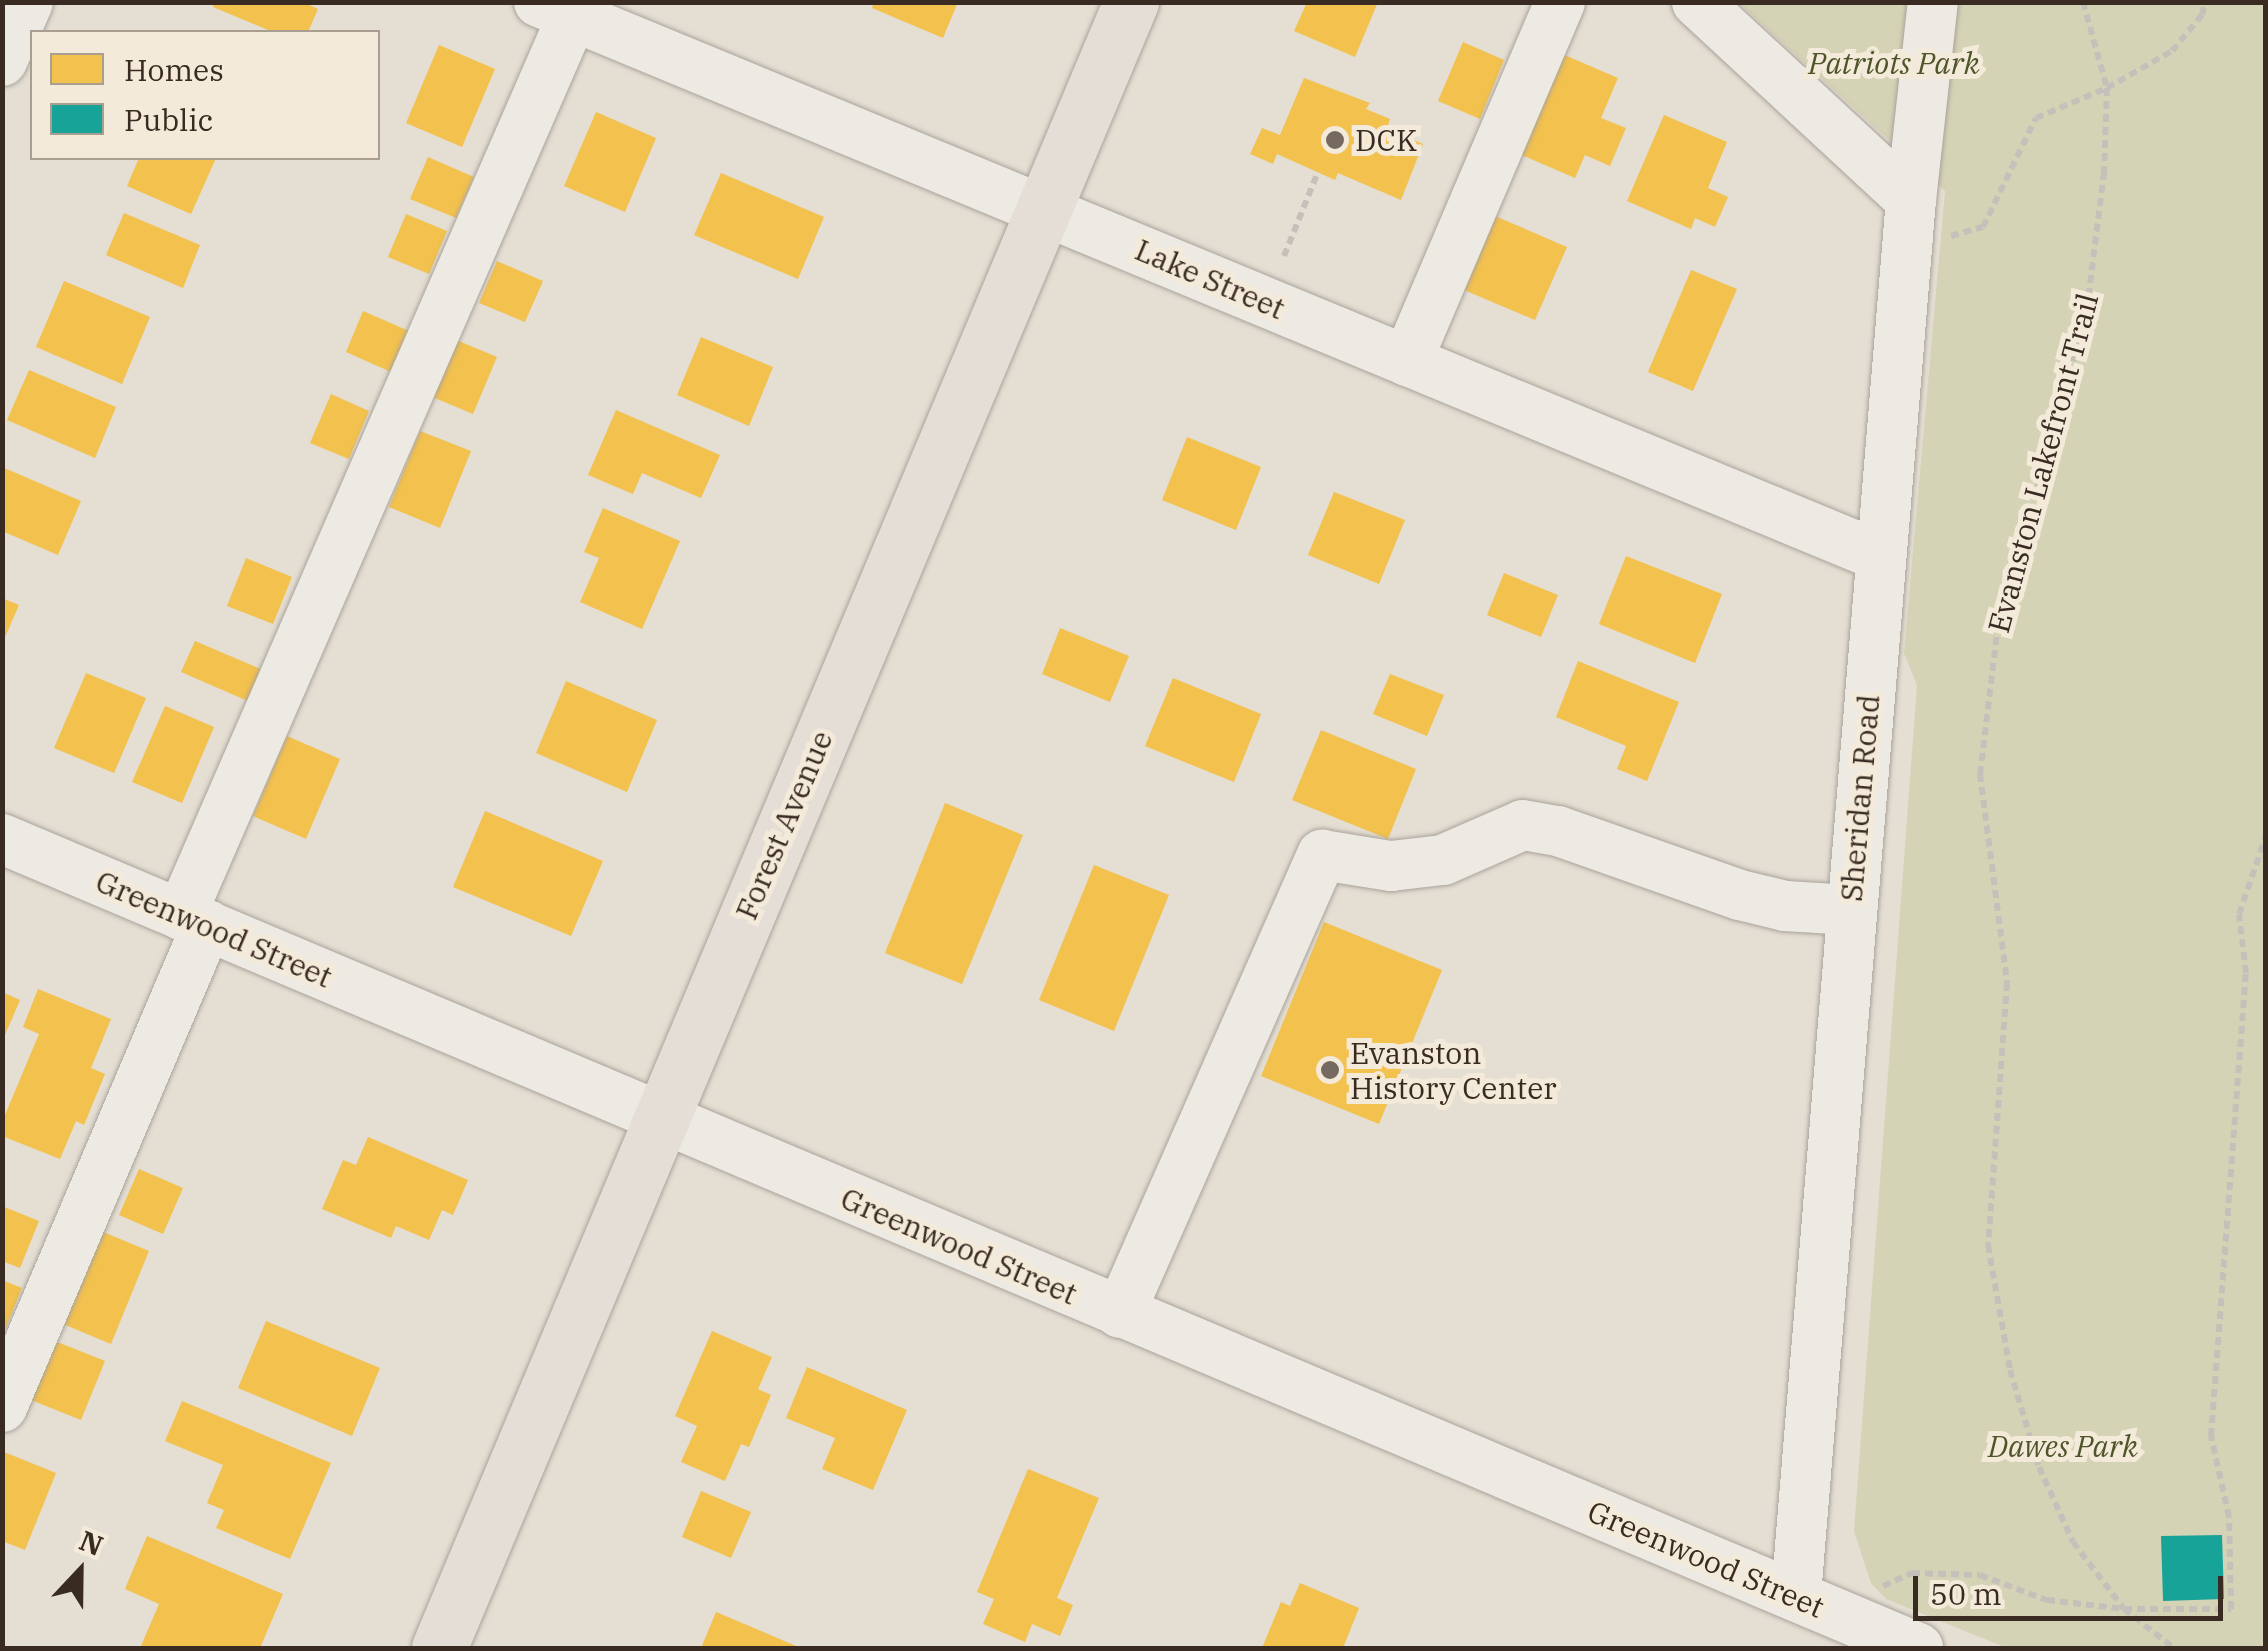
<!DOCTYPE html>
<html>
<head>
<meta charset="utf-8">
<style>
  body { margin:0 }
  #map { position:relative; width:2268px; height:1651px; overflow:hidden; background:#e4ded3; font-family:"IBM Plex Serif",serif }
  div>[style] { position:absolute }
  .green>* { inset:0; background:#d5d3b6 }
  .homes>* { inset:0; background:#f2c14e }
  .public>* { inset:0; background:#17a398 }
  .path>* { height:6px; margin-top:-3px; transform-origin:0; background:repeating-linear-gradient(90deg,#c6c0ba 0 8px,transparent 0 13px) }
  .roads { filter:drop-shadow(0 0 2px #aaa39b) drop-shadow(0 0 2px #aaa39b) }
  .minor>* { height:50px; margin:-25px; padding:0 25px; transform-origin:25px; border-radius:25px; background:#ede9e3 }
  .major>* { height:55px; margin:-27.5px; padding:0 27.5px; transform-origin:27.5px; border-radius:27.5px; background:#e4ded6 }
  .dots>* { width:28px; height:28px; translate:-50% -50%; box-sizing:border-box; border:5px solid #f4eada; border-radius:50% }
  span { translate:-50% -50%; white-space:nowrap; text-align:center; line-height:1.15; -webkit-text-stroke:10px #f4eada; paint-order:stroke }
  .park-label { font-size:30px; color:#4e552a; font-style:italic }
  .poi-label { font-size:30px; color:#3a2b22 }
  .left { translate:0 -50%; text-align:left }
  .street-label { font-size:30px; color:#3a2b22 }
  .frame { position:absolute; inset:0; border:5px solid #3a2b22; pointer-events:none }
  .legend { position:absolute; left:30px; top:30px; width:350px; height:130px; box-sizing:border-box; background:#f4eada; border:2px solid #aa9e90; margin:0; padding:12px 18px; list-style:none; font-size:30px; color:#3a2b22 }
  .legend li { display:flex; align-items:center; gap:20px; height:50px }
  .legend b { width:50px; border:2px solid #aa9e90 }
  .north { position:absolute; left:30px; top:1521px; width:100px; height:100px; -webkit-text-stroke:8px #f4eada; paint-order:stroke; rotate:22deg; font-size:28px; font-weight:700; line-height:40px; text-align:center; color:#3a2b22 }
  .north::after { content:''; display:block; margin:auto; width:35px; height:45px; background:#3a2b22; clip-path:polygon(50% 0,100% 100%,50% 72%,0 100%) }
  .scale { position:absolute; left:1913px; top:1576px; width:310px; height:45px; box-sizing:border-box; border:5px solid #3a2b22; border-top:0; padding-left:12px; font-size:30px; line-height:35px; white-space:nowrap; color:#3a2b22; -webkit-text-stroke:8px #f4eada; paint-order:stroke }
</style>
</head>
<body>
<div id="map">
  <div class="green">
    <i style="clip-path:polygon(1739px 3px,2265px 3px,2265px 1648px,2007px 1648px,1886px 1599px,1871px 1583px,1854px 1531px,1917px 685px,1904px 653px,1945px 191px)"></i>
  </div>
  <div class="homes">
    <i style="clip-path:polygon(214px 2px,303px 2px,318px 9px,308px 32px,273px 32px,213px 7px)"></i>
    <i style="clip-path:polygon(874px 2px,958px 2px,943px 38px,872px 8px)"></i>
    <i style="clip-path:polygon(1307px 2px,1378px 2px,1355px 57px,1294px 31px)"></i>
    <i style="clip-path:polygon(1463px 42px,1504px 60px,1480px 119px,1438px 101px)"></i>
    <i style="clip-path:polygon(439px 45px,495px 69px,462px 147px,406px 123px)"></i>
    <i style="clip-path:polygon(1560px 53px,1618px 78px,1601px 118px,1626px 128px,1610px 166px,1585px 155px,1575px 178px,1517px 153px)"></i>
    <i style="clip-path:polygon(1304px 78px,1370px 103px,1366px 109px,1390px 119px,1387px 129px,1423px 144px,1401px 200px,1338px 173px,1335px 180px,1277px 154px,1273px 164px,1250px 154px,1262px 128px,1280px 135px)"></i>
    <i style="clip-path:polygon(596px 112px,656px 138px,625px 212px,564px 186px)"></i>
    <i style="clip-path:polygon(1664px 115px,1727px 142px,1708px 188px,1728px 197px,1715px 227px,1695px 218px,1691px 229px,1627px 201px)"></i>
    <i style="clip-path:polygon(428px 157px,474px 177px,456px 218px,410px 199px)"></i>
    <i style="clip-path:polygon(139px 158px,216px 158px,191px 214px,127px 186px)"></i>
    <i style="clip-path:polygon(721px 173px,824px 217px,798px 279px,694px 235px)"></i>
    <i style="clip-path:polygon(124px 213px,200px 245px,183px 288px,106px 255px)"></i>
    <i style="clip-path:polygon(406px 214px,447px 231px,429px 274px,388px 257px)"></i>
    <i style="clip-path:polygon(1495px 216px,1567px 247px,1535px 320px,1464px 290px)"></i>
    <i style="clip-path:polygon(497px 261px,543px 281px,525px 322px,479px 303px)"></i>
    <i style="clip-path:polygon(1691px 270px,1737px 289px,1693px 391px,1648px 372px)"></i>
    <i style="clip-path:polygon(64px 281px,150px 317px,122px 384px,36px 347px)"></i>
    <i style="clip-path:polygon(363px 311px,409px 331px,391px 372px,346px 352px)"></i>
    <i style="clip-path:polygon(701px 337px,773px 367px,749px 426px,677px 395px)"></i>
    <i style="clip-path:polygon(454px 339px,497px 357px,473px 414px,430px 396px)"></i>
    <i style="clip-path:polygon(29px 370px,116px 407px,95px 458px,7px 420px)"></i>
    <i style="clip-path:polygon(331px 394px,369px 411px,349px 459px,310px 443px)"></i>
    <i style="clip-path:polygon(616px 410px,720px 455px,701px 498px,642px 473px,633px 494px,588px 475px)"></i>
    <i style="clip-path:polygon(420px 431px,471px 451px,440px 528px,389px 507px)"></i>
    <i style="clip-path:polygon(1187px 437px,1261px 467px,1236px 530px,1162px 500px)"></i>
    <i style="clip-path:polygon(2px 467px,81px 501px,58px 555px,2px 531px)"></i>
    <i style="clip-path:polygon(1334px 492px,1405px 520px,1379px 584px,1308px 555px)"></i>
    <i style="clip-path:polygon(603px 508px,680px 541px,642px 629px,580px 602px,599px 558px,584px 552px)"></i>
    <i style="clip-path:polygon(1626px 556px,1722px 594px,1695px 663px,1599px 624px)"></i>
    <i style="clip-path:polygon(246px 558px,292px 577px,273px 624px,227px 606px)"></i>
    <i style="clip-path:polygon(1504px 573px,1558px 595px,1541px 637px,1487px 615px)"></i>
    <i style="clip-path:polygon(2px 598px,19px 605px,2px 644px)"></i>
    <i style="clip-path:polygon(1060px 628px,1129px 656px,1110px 702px,1042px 674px)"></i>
    <i style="clip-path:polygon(195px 641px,263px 670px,250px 702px,181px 672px)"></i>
    <i style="clip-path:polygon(1578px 661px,1679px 702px,1647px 781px,1617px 769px,1626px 746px,1556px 717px)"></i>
    <i style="clip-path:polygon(86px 673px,146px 698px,114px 773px,54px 748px)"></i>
    <i style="clip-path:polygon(1390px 674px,1444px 695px,1427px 736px,1373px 714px)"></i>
    <i style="clip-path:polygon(1173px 678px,1261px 714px,1234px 782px,1145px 746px)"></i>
    <i style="clip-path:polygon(566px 681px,657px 720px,627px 792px,536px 753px)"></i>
    <i style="clip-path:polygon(165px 706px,214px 727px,182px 803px,132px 782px)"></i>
    <i style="clip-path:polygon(1321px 730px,1416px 769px,1388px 839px,1292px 800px)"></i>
    <i style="clip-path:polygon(287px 736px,340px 759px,306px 839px,253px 816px)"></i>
    <i style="clip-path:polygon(945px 803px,1023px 835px,962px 984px,885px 953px)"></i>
    <i style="clip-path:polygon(485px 811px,603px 861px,571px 936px,453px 887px)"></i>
    <i style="clip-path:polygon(1094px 865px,1169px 895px,1114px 1031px,1039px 1000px)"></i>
    <i style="clip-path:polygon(1324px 922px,1442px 970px,1379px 1124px,1261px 1076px)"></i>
    <i style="clip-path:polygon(38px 989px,111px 1019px,91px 1068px,105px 1074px,84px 1125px,76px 1121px,60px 1159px,2px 1136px,2px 1122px,39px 1034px,23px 1027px)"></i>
    <i style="clip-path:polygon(2px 992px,20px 1000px,2px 1042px)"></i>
    <i style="clip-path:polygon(368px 1137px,468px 1180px,453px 1215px,442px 1210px,429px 1240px,396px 1226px,391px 1238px,322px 1209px,343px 1160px,356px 1165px)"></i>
    <i style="clip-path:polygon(139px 1169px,183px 1188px,163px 1234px,119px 1215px)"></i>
    <i style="clip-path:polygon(2px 1206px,39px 1221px,20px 1268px,2px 1261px)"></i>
    <i style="clip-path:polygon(96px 1229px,149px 1251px,111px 1344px,58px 1322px)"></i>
    <i style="clip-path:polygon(2px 1280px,22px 1288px,3px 1335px,2px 1335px)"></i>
    <i style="clip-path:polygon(266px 1321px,380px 1368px,352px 1436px,238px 1388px)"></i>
    <i style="clip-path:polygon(712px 1331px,772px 1357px,758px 1389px,771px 1395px,749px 1447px,741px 1444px,725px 1481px,681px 1462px,697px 1426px,675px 1416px)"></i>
    <i style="clip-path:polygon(50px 1339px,105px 1361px,81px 1420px,26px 1398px)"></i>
    <i style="clip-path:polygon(807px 1367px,907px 1410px,873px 1490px,822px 1469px,835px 1438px,786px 1418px)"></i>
    <i style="clip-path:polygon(182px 1401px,331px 1463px,290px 1559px,216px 1528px,224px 1510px,207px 1503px,223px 1465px,165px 1441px)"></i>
    <i style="clip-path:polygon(4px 1452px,56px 1473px,25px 1550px,2px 1541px)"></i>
    <i style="clip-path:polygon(1028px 1469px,1099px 1498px,1057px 1598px,1073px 1605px,1060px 1636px,1032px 1624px,1025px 1642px,983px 1624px,994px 1599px,977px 1592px)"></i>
    <i style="clip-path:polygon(701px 1491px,751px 1512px,731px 1558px,682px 1537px)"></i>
    <i style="clip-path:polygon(147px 1536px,283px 1594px,260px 1648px,140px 1648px,159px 1604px,125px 1589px)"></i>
    <i style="clip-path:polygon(1300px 1583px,1359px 1608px,1343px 1648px,1262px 1648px,1281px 1602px,1290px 1606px)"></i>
    <i style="clip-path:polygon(716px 1612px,801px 1648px,701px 1648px)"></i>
  </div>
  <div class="public">
    <i style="clip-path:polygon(2222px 1535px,2224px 1599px,2163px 1601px,2161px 1536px)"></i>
  </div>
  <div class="path">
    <i style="left:2083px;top:2px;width:89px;rotate:74.4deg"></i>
    <i style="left:2107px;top:88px;width:84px;rotate:92deg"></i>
    <i style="left:2104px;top:172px;width:145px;rotate:97.1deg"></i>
    <i style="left:2086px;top:316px;width:320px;rotate:105.9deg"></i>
    <i style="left:1998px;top:624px;width:151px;rotate:96.8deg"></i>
    <i style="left:1980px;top:774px;width:211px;rotate:82.6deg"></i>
    <i style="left:2007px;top:983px;width:263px;rotate:94.1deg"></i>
    <i style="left:1988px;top:1245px;width:127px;rotate:80deg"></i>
    <i style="left:2010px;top:1370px;width:101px;rotate:73.4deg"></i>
    <i style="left:2039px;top:1467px;width:82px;rotate:65.6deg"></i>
    <i style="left:2073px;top:1542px;width:84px;rotate:52.7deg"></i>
    <i style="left:2124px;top:1609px;width:63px;rotate:38deg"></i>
    <i style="left:1951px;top:236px;width:33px;rotate:-16deg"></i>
    <i style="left:1983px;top:227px;width:121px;rotate:-64.1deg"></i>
    <i style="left:2036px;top:118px;width:77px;rotate:-22.9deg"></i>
    <i style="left:2107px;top:88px;width:75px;rotate:-29.6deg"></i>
    <i style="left:2172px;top:51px;width:47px;rotate:-50.2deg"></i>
    <i style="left:2202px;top:15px;width:13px;rotate:-77deg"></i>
    <i style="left:1284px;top:256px;width:91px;rotate:-68deg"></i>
    <i style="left:1883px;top:1586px;width:32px;rotate:-24deg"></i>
    <i style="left:1912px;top:1573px;width:68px;rotate:1.7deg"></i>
    <i style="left:1980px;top:1575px;width:72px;rotate:20.5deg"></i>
    <i style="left:2047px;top:1600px;width:78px;rotate:6.7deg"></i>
    <i style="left:2124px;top:1609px;width:107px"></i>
    <i style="left:2231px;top:1609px;width:92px;rotate:-91.2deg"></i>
    <i style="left:2229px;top:1517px;width:83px;rotate:-102.5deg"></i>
    <i style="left:2211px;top:1436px;width:464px;rotate:-85.7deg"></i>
    <i style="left:2246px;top:973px;width:59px;rotate:-96.8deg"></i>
    <i style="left:2239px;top:914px;width:83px;rotate:-70.9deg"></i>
  </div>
  <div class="roads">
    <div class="minor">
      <i style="left:539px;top:2px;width:1451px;rotate:22.45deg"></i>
      <i style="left:1697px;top:2px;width:292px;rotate:42.8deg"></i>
      <i style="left:2px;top:61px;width:64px;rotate:-66.2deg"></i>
      <i style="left:1407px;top:361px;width:390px;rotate:-66.9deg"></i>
      <i style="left:2px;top:839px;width:2080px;rotate:22.89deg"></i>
      <i style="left:181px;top:915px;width:979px;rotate:-66.47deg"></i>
      <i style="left:1120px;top:1313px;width:501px;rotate:-66.2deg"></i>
      <i style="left:1322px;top:855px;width:70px;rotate:9.1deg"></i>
      <i style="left:1391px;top:866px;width:52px;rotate:-6.6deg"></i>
      <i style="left:1443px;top:860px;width:87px;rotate:-23.6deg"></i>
      <i style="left:1523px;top:825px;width:36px;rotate:10deg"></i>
      <i style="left:1558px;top:831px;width:193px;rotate:19.4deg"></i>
      <i style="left:1740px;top:895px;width:46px;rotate:13.7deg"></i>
      <i style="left:1785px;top:906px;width:66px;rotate:3.5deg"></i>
      <i style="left:2px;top:1407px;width:524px;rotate:-66.96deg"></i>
      <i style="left:1796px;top:1595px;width:1400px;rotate:-85.29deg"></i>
      <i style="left:1911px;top:200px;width:199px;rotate:-83.7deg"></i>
    </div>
    <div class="major">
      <i style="left:439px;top:1648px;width:1786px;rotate:-67.2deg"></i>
    </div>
  </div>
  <div class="dots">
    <i style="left:1335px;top:140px;background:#766a60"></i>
    <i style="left:1330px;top:1070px;background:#766a60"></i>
  </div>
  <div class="park-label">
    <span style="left:1894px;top:63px">Patriots Park</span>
    <span style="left:2063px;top:1446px">Dawes Park</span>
  </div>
  <div class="poi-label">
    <span class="left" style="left:1355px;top:140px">DCK</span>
    <span class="left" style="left:1350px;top:1070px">Evanston<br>History Center</span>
  </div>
  <div class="street-label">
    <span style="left:1210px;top:279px;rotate:23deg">Lake Street</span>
    <span style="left:2043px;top:463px;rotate:-75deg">Evanston Lakefront Trail</span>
    <span style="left:1860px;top:798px;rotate:-85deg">Sheridan Road</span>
    <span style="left:784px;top:825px;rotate:-67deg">Forest Avenue</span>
    <span style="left:214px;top:929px;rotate:23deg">Greenwood Street</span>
    <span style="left:959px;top:1246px;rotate:23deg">Greenwood Street</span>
    <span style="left:1706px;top:1559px;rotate:23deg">Greenwood Street</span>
  </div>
  <div class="frame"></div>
  <ul class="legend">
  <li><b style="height:28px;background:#f2c14e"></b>Homes</li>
  <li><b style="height:28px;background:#17a398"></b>Public</li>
  </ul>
  <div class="north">N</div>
  <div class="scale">50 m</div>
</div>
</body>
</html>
